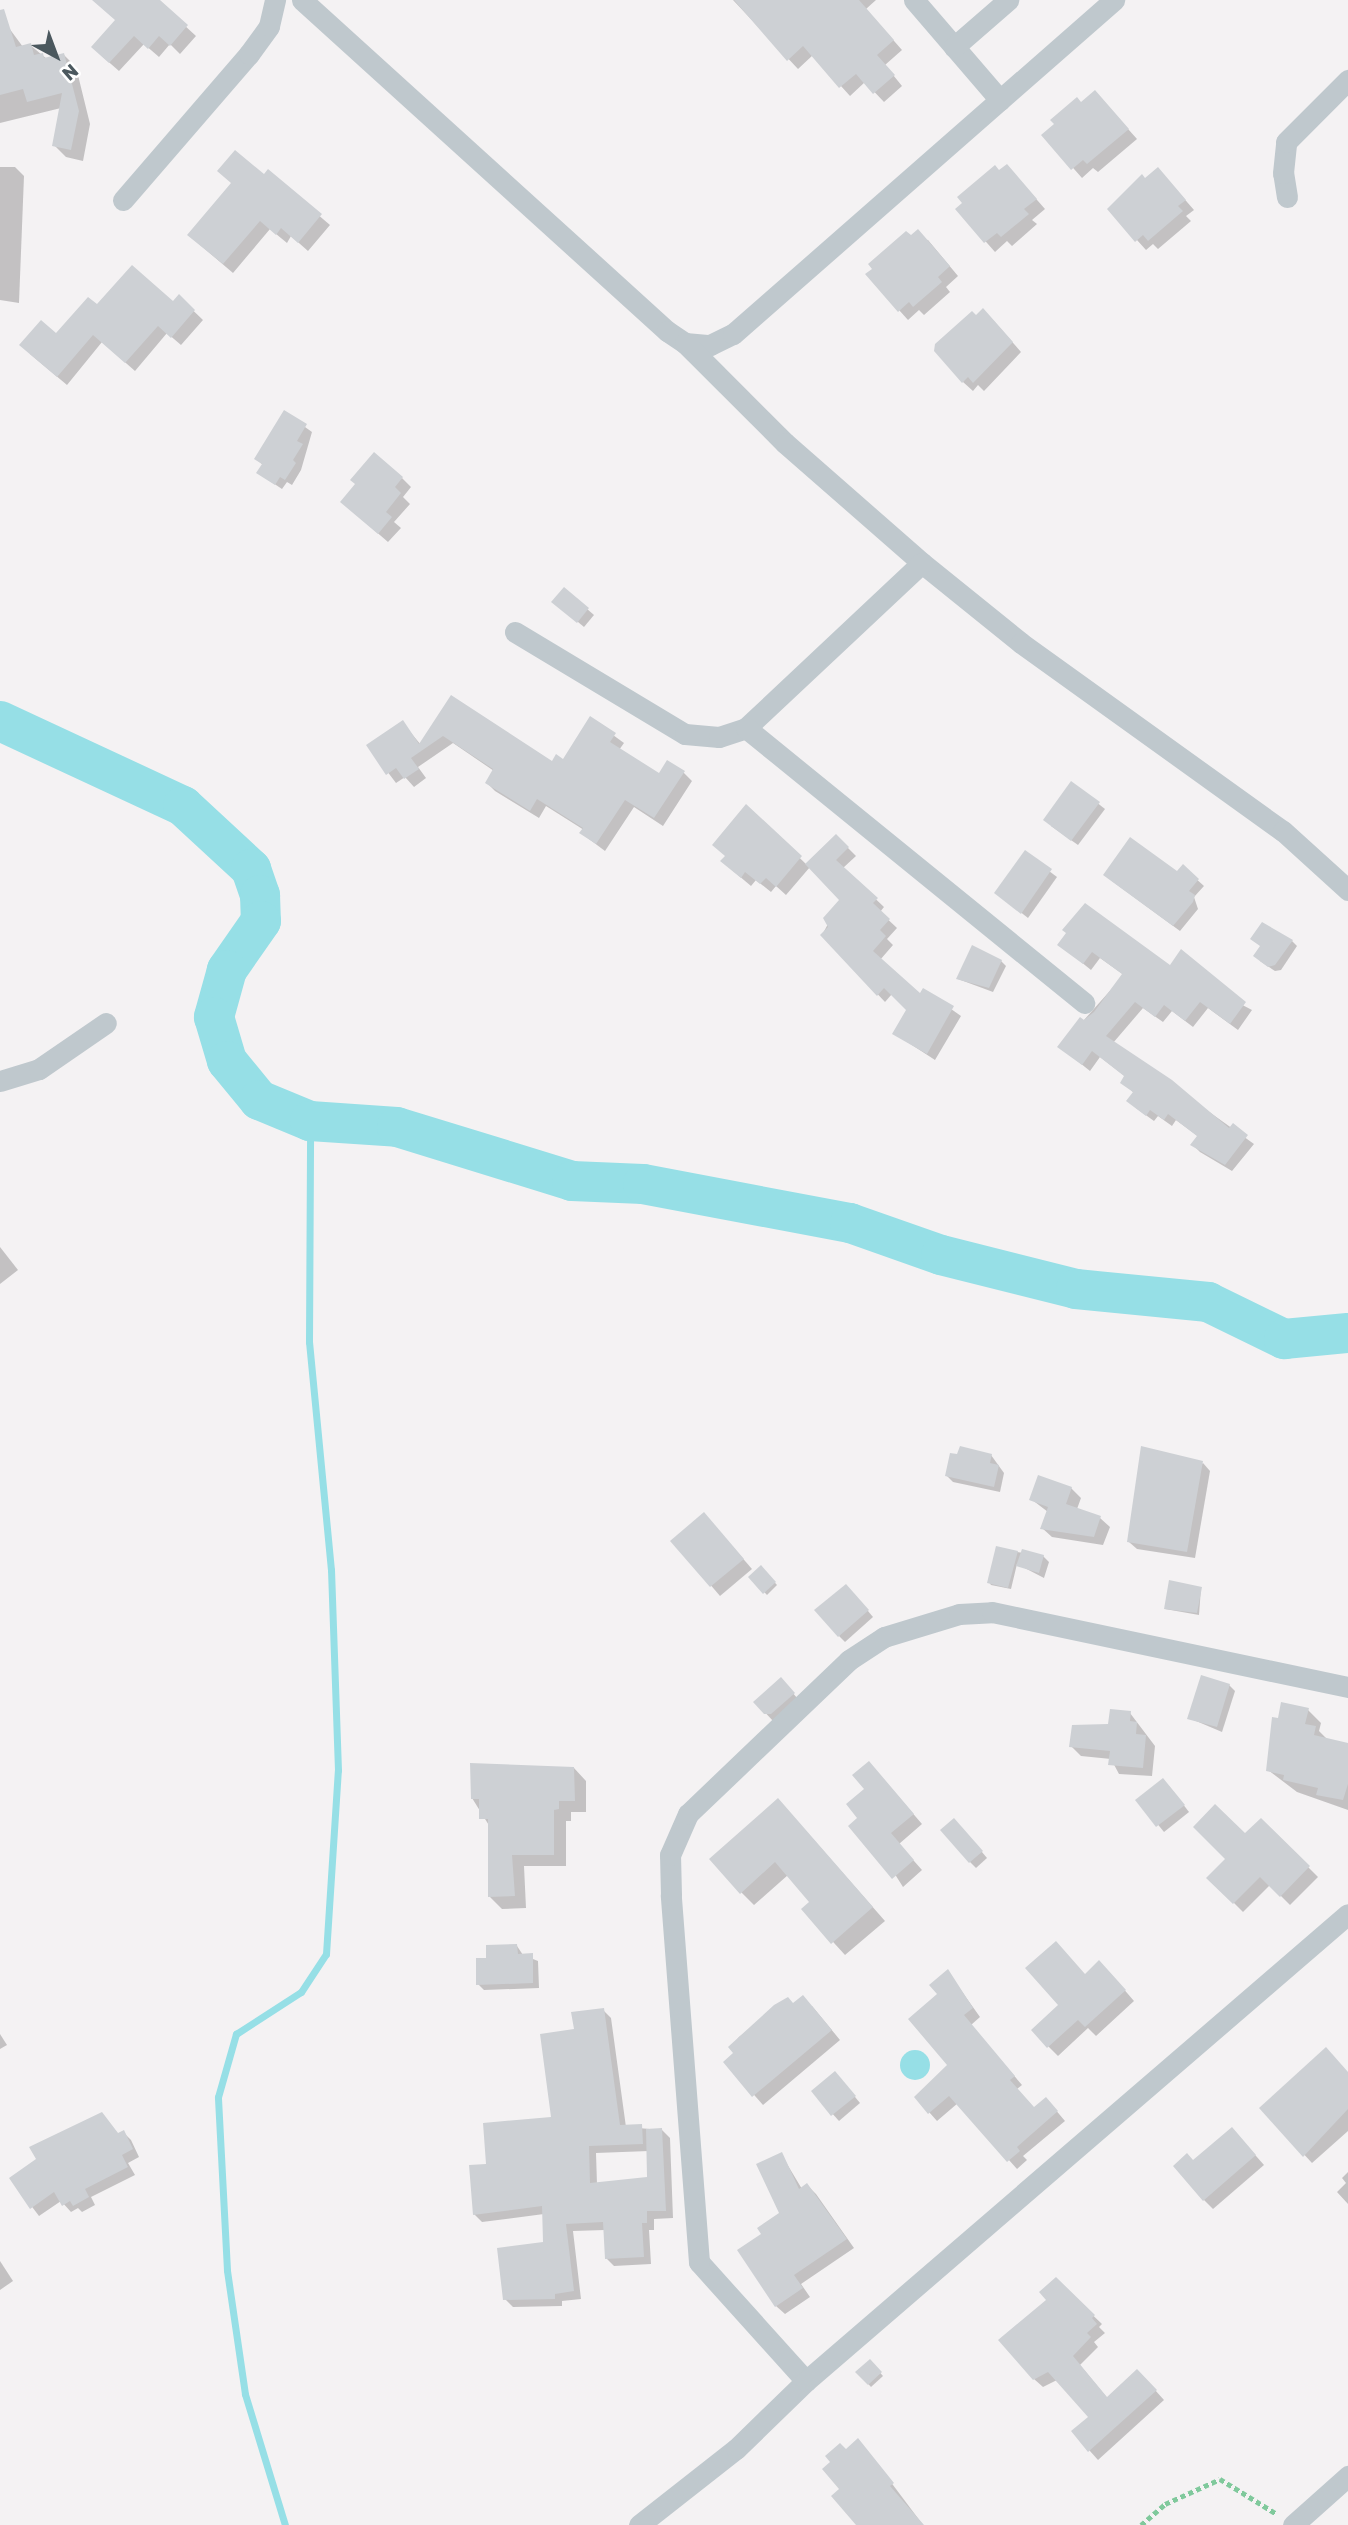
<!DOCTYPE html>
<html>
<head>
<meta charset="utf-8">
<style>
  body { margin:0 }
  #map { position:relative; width:1348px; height:2525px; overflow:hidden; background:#f4f2f3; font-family:Rubik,sans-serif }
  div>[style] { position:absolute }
  .water>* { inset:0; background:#96dfe6 }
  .round { border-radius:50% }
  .shadow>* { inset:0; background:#0003 }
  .stream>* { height:7px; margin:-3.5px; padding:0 3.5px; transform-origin:3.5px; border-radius:3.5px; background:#96dfe6 }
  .river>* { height:40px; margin:-20px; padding:0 20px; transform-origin:20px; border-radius:20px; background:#96dfe6 }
  .building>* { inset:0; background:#cdd0d4 }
  .path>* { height:4.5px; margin-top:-2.25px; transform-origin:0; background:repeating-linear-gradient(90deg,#80c99c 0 5px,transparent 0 8.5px) }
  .minor>* { height:21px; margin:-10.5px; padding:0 10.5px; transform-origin:10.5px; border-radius:10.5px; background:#bfc8cd }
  span { translate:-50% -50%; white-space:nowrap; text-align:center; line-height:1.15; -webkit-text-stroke:7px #fff; paint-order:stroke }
  .north { position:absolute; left:21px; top:21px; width:70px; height:70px; -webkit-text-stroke:5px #fff; paint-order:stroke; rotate:139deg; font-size:19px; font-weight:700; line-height:28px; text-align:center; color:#4b585e }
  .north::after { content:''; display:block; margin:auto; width:24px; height:32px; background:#4b585e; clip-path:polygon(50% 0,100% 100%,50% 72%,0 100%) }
</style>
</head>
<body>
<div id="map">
  <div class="water">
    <i class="round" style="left:900px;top:2050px;width:30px;height:30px"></i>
  </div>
  <div class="shadow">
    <i style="clip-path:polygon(94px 0,157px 0,196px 36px,180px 54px,170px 44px,159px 57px,144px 44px,119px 71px,103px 57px,117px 21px)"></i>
    <i style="clip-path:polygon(733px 0,876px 0,866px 9px,902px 50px,885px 65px,902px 86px,884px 102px,865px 82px,850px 96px,813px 55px,798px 69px)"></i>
    <i style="clip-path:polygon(9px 28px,23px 47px,30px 45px,47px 59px,64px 55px,76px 67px,90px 124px,83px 161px,66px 157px,54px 145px,61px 108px,0 123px,0 30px)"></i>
    <i style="clip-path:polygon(1104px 102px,1137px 139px,1098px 172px,1093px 168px,1082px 178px,1044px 135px,1082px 104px)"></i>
    <i style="clip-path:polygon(0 167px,15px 167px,24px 176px,19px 303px,0 300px)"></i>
    <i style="clip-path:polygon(268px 172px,330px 225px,308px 251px,291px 236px,287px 243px,270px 229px,233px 273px,199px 244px)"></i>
    <i style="clip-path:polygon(1000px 172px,1016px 176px,1045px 209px,1032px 220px,1037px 224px,1012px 246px,1007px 241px,995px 252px,957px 209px)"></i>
    <i style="clip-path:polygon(1167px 179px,1194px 210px,1186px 216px,1191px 221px,1158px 249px,1153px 244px,1146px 250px,1109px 209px,1145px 180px)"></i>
    <i style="clip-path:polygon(911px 237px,928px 240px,958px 276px,946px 287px,950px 292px,924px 315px,919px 310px,908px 320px,899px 310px)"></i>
    <i style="clip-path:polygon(179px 297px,203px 320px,181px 345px,167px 333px,135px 371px,102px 342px,67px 385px,30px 354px,97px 307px,173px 303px)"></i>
    <i style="clip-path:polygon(976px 317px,992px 319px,1021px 352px,984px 391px,978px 385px,973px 391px,963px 382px)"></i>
    <i style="clip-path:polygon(284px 412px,312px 432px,301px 470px,292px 485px,287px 482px,282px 489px,258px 473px,263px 465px,256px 459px)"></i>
    <i style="clip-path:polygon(402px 478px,411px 487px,403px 497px,410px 504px,394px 522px,401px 528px,388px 542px,352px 511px)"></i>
    <i style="clip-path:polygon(564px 589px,594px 615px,584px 627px,560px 607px)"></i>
    <i style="clip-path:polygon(451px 698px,552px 764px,564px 761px,591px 719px,624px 743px,619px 750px,659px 776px,683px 772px,692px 781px,663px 826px,634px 807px,605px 851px,581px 833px,584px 830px,546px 806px,539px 818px,495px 791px,487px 783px,494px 771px,453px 743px,418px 767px,426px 778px,414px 787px,405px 777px,396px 783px,368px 746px,402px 722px,421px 745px)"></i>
    <i style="clip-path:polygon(1072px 783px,1105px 809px,1078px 845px,1051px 826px)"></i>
    <i style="clip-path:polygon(747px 807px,807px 865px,836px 836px,856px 856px,843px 868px,884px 907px,880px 912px,897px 928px,887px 939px,893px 945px,880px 960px,921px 996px,924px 990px,961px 1016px,935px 1060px,895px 1034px,908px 1010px,892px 994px,885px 1002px,822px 935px,841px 900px,810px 867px,786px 895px,776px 886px,771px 892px,756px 880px,751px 886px,732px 870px,726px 856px)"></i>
    <i style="clip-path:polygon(1025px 853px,1057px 877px,1028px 918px,1003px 898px)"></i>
    <i style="clip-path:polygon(1183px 867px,1204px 886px,1194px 897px,1198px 909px,1180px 931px,1112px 881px,1178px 873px)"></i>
    <i style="clip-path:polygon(1292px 941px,1297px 946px,1281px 970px,1275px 971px,1260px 961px,1261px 947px)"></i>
    <i style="clip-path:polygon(1059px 944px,1170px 967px,1252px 1010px,1238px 1030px,1208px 1008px,1193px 1027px,1172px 1011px,1163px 1022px,1143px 1008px,1113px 1043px,1254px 1144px,1232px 1171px,1200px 1152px,1193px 1145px,1199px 1137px,1176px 1120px,1172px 1126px,1158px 1116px,1154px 1121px,1136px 1108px,1134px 1093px,1122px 1082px,1126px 1077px,1100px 1057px,1090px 1071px,1060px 1047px,1124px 975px,1100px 958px,1091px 970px)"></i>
    <i style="clip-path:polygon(1001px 961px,1006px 966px,993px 992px,958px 979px)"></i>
    <i style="clip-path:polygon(0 1247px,18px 1270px,0 1284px)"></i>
    <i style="clip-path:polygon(991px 1455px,1004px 1473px,1000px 1492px,953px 1482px,947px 1476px)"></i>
    <i style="clip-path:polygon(1203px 1463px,1210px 1471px,1195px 1558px,1137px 1549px,1129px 1542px)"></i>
    <i style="clip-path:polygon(1071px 1488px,1081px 1498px,1077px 1509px,1100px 1518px,1110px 1527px,1103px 1545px,1052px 1537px,1042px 1528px,1048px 1512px,1031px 1499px)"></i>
    <i style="clip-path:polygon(713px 1524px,752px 1569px,720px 1596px,673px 1541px)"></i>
    <i style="clip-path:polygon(1017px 1552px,1043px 1556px,1049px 1562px,1044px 1578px,1017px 1564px,1011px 1589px,991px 1585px,989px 1582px)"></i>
    <i style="clip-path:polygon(761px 1567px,777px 1585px,767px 1595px,750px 1577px)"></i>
    <i style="clip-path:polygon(1201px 1588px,1199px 1615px,1165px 1609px)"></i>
    <i style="clip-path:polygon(852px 1592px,873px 1617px,845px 1642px,839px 1636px)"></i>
    <i style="clip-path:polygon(781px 1680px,799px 1700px,774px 1722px,756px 1703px)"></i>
    <i style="clip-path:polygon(1229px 1685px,1235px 1691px,1222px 1732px,1189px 1718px)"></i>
    <i style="clip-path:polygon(1308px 1710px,1321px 1723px,1319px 1731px,1328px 1740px,1348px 1745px,1348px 1810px,1297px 1792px,1268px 1770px,1279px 1720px)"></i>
    <i style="clip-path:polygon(1130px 1713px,1155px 1746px,1152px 1776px,1119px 1774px,1111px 1759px,1081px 1756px,1071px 1746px)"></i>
    <i style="clip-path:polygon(574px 1768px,586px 1781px,586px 1812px,571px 1812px,571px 1821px,566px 1821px,566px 1866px,524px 1866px,526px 1908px,502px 1909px,490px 1897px,490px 1827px,472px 1798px)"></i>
    <i style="clip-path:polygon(878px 1773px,922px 1824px,899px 1844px,922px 1870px,903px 1887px,860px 1819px,866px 1789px)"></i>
    <i style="clip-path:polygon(1169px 1786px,1189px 1812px,1164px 1832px,1138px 1800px)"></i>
    <i style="clip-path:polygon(790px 1813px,885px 1921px,845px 1955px,803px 1909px,812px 1902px,788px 1875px,754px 1905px,741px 1892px)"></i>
    <i style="clip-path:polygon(1261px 1820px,1318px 1877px,1290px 1905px,1270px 1885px,1243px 1912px,1209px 1878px)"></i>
    <i style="clip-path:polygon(960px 1826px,987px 1858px,976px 1868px,970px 1862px)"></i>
    <i style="clip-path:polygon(517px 1946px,523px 1955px,538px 1961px,539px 1988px,484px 1990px,478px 1984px,488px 1959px)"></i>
    <i style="clip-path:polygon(948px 1972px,980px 2017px,971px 2025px,1022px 2085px,1017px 2089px,1035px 2109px,1054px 2108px,1065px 2121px,1023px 2156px,1027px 2160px,1017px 2169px,958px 2103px,937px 2121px,929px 2112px,950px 2065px,940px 1994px)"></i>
    <i style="clip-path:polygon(1109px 1972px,1134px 2001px,1096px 2036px,1088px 2028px,1058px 2056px,1048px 2046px,1085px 1976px)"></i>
    <i style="clip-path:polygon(788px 1999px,793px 2005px,812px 2006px,840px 2040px,763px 2105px,725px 2062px,736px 2053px,731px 2047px,739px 2037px)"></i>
    <i style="clip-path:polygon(evenodd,603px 2010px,611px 2018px,626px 2127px,662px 2130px,670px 2138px,673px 2218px,654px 2219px,654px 2230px,649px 2230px,651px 2264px,614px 2266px,606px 2258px,605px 2230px,573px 2231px,581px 2299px,562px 2301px,562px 2306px,513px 2307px,505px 2299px,545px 2244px,544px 2214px,482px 2222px,474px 2214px,488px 2166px,553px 2118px,575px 2031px,603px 2010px,649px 2151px,649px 2179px,597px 2184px,596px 2153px,649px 2151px)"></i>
    <i style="clip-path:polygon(0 2034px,7px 2045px,0 2049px)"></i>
    <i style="clip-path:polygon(1348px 2074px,1348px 2131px,1312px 2163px,1261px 2108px)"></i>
    <i style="clip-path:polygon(841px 2080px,860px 2103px,839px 2121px,813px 2092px)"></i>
    <i style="clip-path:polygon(102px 2114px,119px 2135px,123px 2132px,131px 2140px,139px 2157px,128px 2163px,135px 2175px,91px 2197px,95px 2205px,82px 2212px,78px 2208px,71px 2212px,61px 2201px,39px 2216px,11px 2179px)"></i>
    <i style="clip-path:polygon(1241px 2139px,1264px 2165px,1213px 2209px,1204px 2200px,1194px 2162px)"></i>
    <i style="clip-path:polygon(781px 2154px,802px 2189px,807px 2185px,816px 2194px,854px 2248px,801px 2284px,810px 2297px,785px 2314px,776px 2306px,764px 2234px,782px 2213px)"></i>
    <i style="clip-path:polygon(1348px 2172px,1348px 2204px,1337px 2192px,1346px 2183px,1342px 2178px)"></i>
    <i style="clip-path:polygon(0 2261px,13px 2281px,0 2290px)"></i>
    <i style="clip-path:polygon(1056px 2280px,1102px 2324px,1099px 2327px,1105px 2333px,1094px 2342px,1098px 2347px,1080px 2365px,1108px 2399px,1146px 2380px,1164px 2400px,1098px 2460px,1073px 2432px,1091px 2417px,1057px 2380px,1043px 2387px,1034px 2379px)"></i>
    <i style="clip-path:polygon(870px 2361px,883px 2376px,871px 2387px,858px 2372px)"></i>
    <i style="clip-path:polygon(866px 2449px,923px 2525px,858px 2525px,841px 2489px,846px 2451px)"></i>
  </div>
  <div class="stream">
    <i style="left:285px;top:2525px;width:137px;rotate:-107deg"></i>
    <i style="left:245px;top:2394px;width:125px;rotate:-98.3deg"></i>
    <i style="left:227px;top:2270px;width:173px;rotate:-93deg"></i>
    <i style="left:218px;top:2097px;width:66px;rotate:-74.1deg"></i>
    <i style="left:236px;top:2034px;width:77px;rotate:-32.9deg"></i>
    <i style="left:301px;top:1992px;width:45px;rotate:-56.7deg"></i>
    <i style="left:326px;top:1954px;width:184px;rotate:-86.3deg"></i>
    <i style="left:338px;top:1770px;width:200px;rotate:-92deg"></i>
    <i style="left:331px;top:1570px;width:229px;rotate:-95.5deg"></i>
    <i style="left:309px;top:1342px;width:221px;rotate:-89.7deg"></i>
  </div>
  <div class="river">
    <i style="left:0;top:721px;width:202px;rotate:24.9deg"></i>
    <i style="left:183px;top:806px;width:93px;rotate:42.8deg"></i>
    <i style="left:251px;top:869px;width:28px;rotate:71deg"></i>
    <i style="left:260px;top:895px;width:26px;rotate:88deg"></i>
    <i style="left:261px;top:921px;width:60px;rotate:124.8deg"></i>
    <i style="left:227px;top:970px;width:49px;rotate:105.5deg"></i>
    <i style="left:214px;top:1017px;width:46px;rotate:73.5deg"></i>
    <i style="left:227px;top:1061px;width:50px;rotate:50.6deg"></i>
    <i style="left:259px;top:1100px;width:55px;rotate:22.4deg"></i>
    <i style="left:310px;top:1121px;width:87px;rotate:3.9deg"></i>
    <i style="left:397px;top:1127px;width:183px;rotate:17.1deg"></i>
    <i style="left:572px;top:1181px;width:71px;rotate:2.4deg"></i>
    <i style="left:643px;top:1184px;width:211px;rotate:10.7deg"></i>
    <i style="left:850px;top:1223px;width:96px;rotate:19.4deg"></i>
    <i style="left:941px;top:1255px;width:139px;rotate:14.1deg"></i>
    <i style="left:1076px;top:1289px;width:133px;rotate:5.6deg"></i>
    <i style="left:1208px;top:1302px;width:85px;rotate:26deg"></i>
    <i style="left:1284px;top:1339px;width:64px;rotate:-5.4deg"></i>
  </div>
  <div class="building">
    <i style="clip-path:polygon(92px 0,160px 0,188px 25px,170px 46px,159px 36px,148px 49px,134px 36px,109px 63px,91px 47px,115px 20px)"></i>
    <i style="clip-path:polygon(734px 0,859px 0,894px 40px,877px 55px,895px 75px,873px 94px,856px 74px,839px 88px,803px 46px,787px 61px)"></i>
    <i style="clip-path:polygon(4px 9px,16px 47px,31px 43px,34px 55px,43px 53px,44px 58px,64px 53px,79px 111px,71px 150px,52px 146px,62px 93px,27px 102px,23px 89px,0 95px,0 10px)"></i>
    <i style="clip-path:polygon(1095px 90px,1129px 129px,1087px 164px,1083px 160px,1071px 170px,1041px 135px,1054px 124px,1050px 120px,1077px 97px,1081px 102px)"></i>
    <i style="clip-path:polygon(235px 150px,264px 174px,268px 169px,322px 214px,298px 243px,281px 228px,276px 235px,260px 221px,223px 264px,187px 235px,231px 183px,217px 171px)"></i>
    <i style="clip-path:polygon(1007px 164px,1037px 199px,1024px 209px,1029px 214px,1001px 237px,997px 233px,984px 243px,955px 209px,962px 203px,957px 197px,995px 165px,999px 170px)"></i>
    <i style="clip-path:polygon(1158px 167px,1186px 200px,1178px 206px,1183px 211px,1148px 241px,1143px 235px,1135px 242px,1107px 209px,1142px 174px,1145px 178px)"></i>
    <i style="clip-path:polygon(918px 229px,950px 266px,938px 277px,942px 282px,913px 307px,909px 302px,898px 312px,865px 274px,872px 269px,868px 264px,906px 231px,911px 235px)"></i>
    <i style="clip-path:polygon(132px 265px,173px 301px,179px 294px,195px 310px,171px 338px,158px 326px,125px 363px,93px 335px,57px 377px,19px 345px,41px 320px,56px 333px,88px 297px,97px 304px)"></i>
    <i style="clip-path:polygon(983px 308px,1013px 342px,973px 383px,968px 377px,962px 383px,934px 351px,935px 344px,972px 311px,976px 315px)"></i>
    <i style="clip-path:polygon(284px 410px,307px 424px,297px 441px,303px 444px,293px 460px,296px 463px,285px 480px,280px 477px,275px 485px,256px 473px,262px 464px,254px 459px)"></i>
    <i style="clip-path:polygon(374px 452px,403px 477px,395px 487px,401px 493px,386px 512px,392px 517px,378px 534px,340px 502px,355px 484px,350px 480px)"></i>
    <i style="clip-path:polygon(564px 587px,589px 608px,577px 623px,551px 602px)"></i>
    <i style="clip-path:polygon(451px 695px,552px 761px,556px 754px,563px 759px,590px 716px,616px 733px,610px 742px,659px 773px,667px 760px,685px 771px,654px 818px,625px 800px,596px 844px,579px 833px,583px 828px,537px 799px,530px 811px,485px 783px,493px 769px,443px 736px,411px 758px,419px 769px,404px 779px,396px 768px,386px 775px,366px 745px,403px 720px,419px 744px)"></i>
    <i style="clip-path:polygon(1071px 781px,1100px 802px,1071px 841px,1043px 820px)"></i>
    <i style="clip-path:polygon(746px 804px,802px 856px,776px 887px,766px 878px,760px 884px,745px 872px,741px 878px,720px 861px,725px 856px,712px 845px)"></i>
    <i style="clip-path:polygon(836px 834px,849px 847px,836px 860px,878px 898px,873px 903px,890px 919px,880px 930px,886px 936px,873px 951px,920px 993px,923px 988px,954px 1006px,927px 1054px,892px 1034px,906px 1010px,884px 988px,877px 996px,820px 935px,828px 927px,823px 918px,839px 900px,805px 864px)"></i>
    <i style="clip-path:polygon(1130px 837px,1177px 871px,1183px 864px,1199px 879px,1189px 891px,1195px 895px,1193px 902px,1173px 926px,1103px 875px)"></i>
    <i style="clip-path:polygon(1025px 850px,1052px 869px,1021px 914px,994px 893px)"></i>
    <i style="clip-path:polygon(1085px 903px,1170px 965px,1181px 949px,1246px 1002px,1230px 1024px,1200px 1002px,1185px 1021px,1164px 1005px,1155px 1017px,1135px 1002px,1106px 1036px,1172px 1080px,1229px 1128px,1233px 1123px,1248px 1135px,1225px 1165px,1190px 1145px,1197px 1136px,1168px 1114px,1164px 1120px,1150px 1110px,1146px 1116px,1126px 1101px,1133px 1092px,1120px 1083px,1124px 1076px,1092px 1051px,1082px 1065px,1057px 1047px,1080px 1017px,1084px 1020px,1094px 1012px,1122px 974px,1092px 952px,1083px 964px,1057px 945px,1066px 933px,1062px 930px)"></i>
    <i style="clip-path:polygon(1262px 922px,1293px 940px,1275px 965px,1268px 967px,1253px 956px,1260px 946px,1250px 939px)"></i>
    <i style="clip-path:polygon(972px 945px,1002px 960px,989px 988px,956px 979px)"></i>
    <i style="clip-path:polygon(960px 1446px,992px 1454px,990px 1463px,999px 1465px,994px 1487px,945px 1476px,950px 1453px,957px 1454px)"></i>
    <i style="clip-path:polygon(1141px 1446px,1203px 1461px,1187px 1552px,1127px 1542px)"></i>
    <i style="clip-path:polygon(1038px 1475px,1072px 1487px,1066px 1504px,1101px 1516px,1094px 1537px,1040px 1529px,1048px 1507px,1029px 1500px)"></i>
    <i style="clip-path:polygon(704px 1512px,744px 1559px,710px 1587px,670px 1541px)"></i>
    <i style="clip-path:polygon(996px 1546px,1018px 1551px,1008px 1588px,987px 1583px)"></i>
    <i style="clip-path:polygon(1022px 1549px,1044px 1555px,1039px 1573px,1016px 1566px)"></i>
    <i style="clip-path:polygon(761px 1565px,776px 1582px,763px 1594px,748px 1577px)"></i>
    <i style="clip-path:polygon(1169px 1580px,1202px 1587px,1197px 1613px,1164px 1609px)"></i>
    <i style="clip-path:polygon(846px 1584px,869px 1610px,838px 1637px,814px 1610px)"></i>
    <i style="clip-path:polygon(1201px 1675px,1230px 1684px,1217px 1727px,1187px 1719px)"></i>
    <i style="clip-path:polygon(781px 1677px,795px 1693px,771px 1714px,764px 1714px,753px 1702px)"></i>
    <i style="clip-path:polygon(1281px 1702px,1309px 1708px,1305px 1724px,1316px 1726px,1314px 1735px,1348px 1743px,1348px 1784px,1343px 1800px,1316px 1795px,1318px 1788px,1283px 1780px,1284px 1775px,1266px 1771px,1272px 1717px,1278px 1718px)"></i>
    <i style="clip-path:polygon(1110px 1709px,1131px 1711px,1130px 1721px,1137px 1722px,1136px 1734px,1146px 1735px,1143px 1768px,1108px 1765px,1110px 1751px,1069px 1747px,1072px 1725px,1108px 1724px)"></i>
    <i style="clip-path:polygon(869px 1761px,914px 1814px,891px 1833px,914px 1860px,892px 1879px,848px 1826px,857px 1818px,846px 1804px,864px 1789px,852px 1775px)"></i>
    <i style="clip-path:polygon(470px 1763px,574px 1767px,575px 1801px,559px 1801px,559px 1809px,554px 1810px,554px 1855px,512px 1855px,515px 1896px,488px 1897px,488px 1819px,479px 1819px,479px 1799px,471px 1799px)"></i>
    <i style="clip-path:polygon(1163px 1778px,1185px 1805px,1156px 1827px,1135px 1800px)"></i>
    <i style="clip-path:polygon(778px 1798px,873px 1907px,831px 1944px,801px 1909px,809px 1902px,775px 1862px,740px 1894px,709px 1859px)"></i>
    <i style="clip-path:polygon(1215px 1804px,1245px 1833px,1261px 1818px,1310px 1866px,1280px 1897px,1260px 1877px,1233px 1904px,1206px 1878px,1225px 1859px,1193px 1827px)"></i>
    <i style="clip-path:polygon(954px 1818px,983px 1851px,969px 1863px,940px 1830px)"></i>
    <i style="clip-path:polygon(1056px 1941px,1085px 1974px,1099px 1960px,1126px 1990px,1085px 2027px,1078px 2020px,1047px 2048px,1031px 2030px,1058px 2005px,1025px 1968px)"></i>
    <i style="clip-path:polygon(517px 1944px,518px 1954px,533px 1953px,533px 1983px,476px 1985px,476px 1958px,486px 1958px,486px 1945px)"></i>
    <i style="clip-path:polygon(948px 1969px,973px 2008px,964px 2015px,1015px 2076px,1010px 2080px,1034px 2107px,1046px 2097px,1058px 2111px,1017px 2147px,1020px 2151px,1007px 2162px,949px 2096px,928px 2114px,914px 2097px,947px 2065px,908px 2019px,937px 1994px,929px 1985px)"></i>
    <i style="clip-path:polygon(803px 1995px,832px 2030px,752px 2097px,723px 2062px,733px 2053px,728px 2047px,774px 2005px,788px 1997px,793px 2003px)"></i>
    <i style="clip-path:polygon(604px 2008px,620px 2125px,642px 2124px,643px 2144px,589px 2146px,590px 2183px,647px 2177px,646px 2129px,662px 2128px,666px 2211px,647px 2211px,647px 2223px,642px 2223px,644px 2257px,605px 2259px,603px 2222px,566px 2224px,574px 2291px,555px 2294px,555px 2299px,503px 2300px,497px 2248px,543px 2242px,542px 2206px,473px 2215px,469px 2165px,486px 2164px,483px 2123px,551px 2117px,540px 2034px,574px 2029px,571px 2012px)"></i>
    <i style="clip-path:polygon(1326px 2047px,1348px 2072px,1348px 2109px,1303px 2157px,1259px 2108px)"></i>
    <i style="clip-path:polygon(835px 2071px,856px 2096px,831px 2116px,811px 2091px)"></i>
    <i style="clip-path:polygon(102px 2112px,118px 2133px,124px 2130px,133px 2149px,122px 2155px,128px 2167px,85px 2189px,89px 2197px,73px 2206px,70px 2201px,62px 2206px,54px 2192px,30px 2209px,9px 2178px,36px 2159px,29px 2147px)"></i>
    <i style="clip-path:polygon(1232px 2127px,1256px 2155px,1203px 2201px,1173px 2166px,1187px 2153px,1193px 2160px)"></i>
    <i style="clip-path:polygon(782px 2152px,799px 2189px,807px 2183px,847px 2239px,794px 2275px,803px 2288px,775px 2307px,737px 2250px,761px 2234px,757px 2228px,779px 2213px,756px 2164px)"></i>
    <i style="clip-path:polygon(1056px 2277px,1095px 2315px,1092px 2318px,1097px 2324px,1087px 2333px,1091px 2337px,1073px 2356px,1107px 2397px,1137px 2369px,1157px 2390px,1088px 2452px,1071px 2431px,1088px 2417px,1048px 2372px,1033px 2380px,998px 2340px,1046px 2300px,1039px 2292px)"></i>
    <i style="clip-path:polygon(870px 2359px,882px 2372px,868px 2385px,855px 2372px)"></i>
    <i style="clip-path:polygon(858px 2438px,894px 2483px,890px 2486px,924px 2525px,856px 2525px,831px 2496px,839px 2489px,822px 2469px,830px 2462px,825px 2456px,840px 2443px,846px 2449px)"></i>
  </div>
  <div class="path">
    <i style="left:1141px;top:2525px;width:32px;rotate:-41deg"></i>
    <i style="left:1165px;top:2504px;width:60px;rotate:-24.4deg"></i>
    <i style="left:1220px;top:2479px;width:67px;rotate:31.6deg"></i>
  </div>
  <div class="minor">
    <i style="left:302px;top:0;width:493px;rotate:42.2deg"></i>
    <i style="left:667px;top:331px;width:22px;rotate:34deg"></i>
    <i style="left:685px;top:343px;width:25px;rotate:5deg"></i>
    <i style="left:710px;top:345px;width:25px;rotate:-26deg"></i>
    <i style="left:733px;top:334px;width:507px;rotate:-41.24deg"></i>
    <i style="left:914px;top:0;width:132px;rotate:49.3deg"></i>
    <i style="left:954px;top:47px;width:72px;rotate:-41deg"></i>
    <i style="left:1287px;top:197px;width:24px;rotate:-99deg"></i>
    <i style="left:1283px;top:173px;width:31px;rotate:-84deg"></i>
    <i style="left:1286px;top:142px;width:88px;rotate:-45deg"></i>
    <i style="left:123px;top:200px;width:193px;rotate:-49.2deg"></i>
    <i style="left:249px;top:54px;width:34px;rotate:-54deg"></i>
    <i style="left:269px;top:26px;width:27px;rotate:-77deg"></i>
    <i style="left:685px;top:343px;width:141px;rotate:45deg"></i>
    <i style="left:785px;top:443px;width:182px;rotate:41.2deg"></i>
    <i style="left:922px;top:563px;width:127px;rotate:38.9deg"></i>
    <i style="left:1021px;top:643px;width:322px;rotate:35.7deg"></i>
    <i style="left:1283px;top:831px;width:88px;rotate:42.2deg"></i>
    <i style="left:515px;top:632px;width:198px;rotate:31deg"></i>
    <i style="left:685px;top:734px;width:34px;rotate:5deg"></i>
    <i style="left:719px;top:737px;width:28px;rotate:-18deg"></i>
    <i style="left:746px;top:728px;width:241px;rotate:-43.2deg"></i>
    <i style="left:746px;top:728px;width:436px;rotate:39.1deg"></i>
    <i style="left:0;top:1081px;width:41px;rotate:-17.1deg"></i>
    <i style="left:39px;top:1069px;width:81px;rotate:-34.5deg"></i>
    <i style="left:806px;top:2381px;width:160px;rotate:-132deg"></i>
    <i style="left:699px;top:2262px;width:368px;rotate:-94.4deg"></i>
    <i style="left:671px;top:1895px;width:40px;rotate:-91.4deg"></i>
    <i style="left:670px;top:1855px;width:45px;rotate:-66.3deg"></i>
    <i style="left:688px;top:1814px;width:223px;rotate:-43.7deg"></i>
    <i style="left:849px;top:1660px;width:42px;rotate:-33.3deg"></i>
    <i style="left:884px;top:1637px;width:78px;rotate:-17deg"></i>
    <i style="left:959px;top:1614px;width:33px;rotate:-3deg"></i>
    <i style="left:992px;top:1612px;width:364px;rotate:11.9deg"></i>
    <i style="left:639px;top:2525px;width:123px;rotate:-38.1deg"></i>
    <i style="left:736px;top:2449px;width:98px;rotate:-44.2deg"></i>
    <i style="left:806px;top:2381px;width:715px;rotate:-40.75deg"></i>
    <i style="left:1293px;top:2525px;width:74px;rotate:-41.7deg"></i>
  </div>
  <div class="north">N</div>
</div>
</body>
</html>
